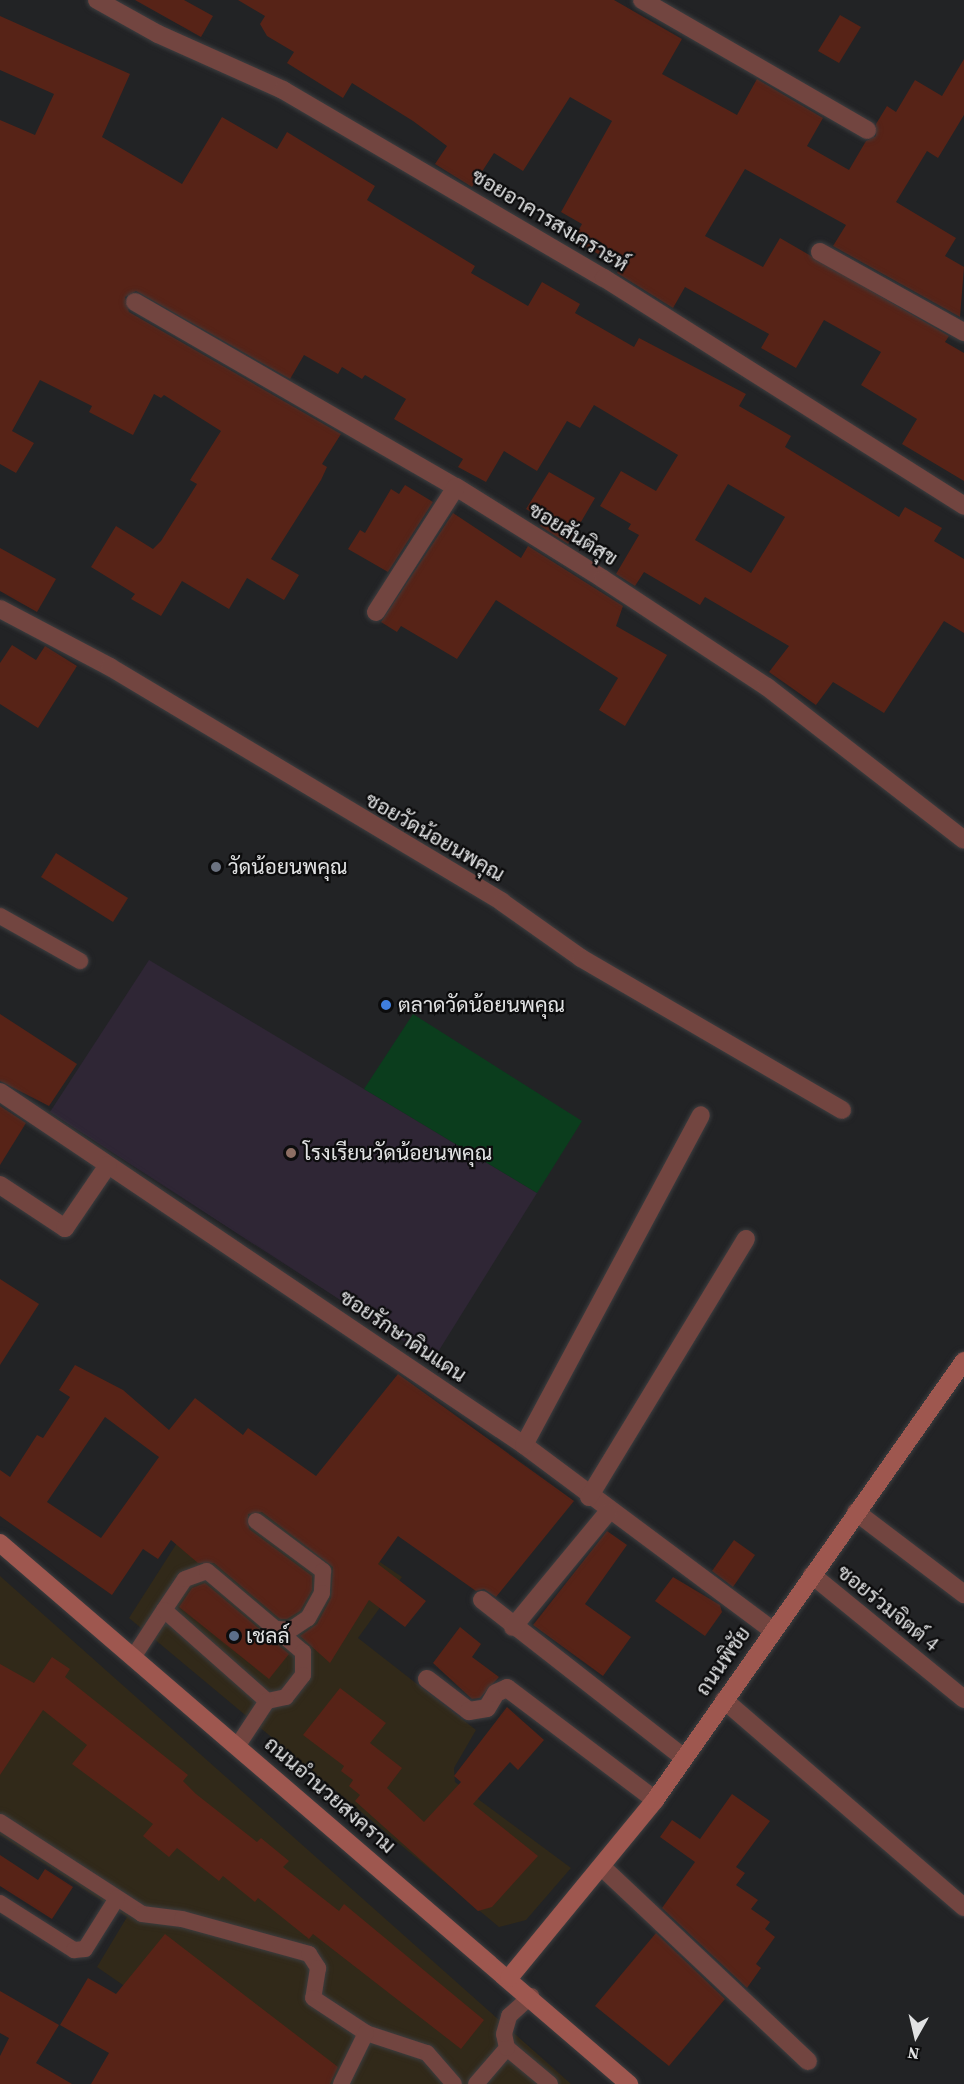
<!DOCTYPE html>
<html>
<head>
<meta charset="utf-8">
<style>
  body { margin:0 }
  #map { position:relative; width:964px; height:2084px; overflow:hidden; background:#222325; font-family:"Source Serif 4",Sarabun,serif }
  div>[style] { position:absolute }
  .commercial>* { inset:0; background:#312919 }
  .education>* { inset:0; background:#2f2635 }
  .green>* { inset:0; background:#0b3d1d }
  .building>* { inset:0; background:#572317 }
  .roads { filter:drop-shadow(0 0 2px #3d3e40) drop-shadow(0 0 2px #3d3e40) }
  .lane>* { height:16px; margin:-8px; padding:0 8px; transform-origin:8px; border-radius:8px; background:#724540 }
  .street>* { height:18px; margin:-9px; padding:0 9px; transform-origin:9px; border-radius:9px; background:#724540 }
  .secondary>* { height:18px; margin:-9px; padding:0 9px; transform-origin:9px; border-radius:9px; background:#9e574f }
  .dots>* { width:16px; height:16px; translate:-50% -50%; box-sizing:border-box; border:3px solid #0c0c0d; border-radius:50% }
  span { translate:-50% -50%; white-space:nowrap; text-align:center; line-height:1.15; -webkit-text-stroke:4.5px #0c0c0d; paint-order:stroke }
  .street-label { font-size:21px; color:#e1e2e3 }
  .poi-label { font-size:21px; color:#e1e2e3 }
  .left { translate:0 -50%; text-align:left }
  .north { position:absolute; left:886px; top:2006px; width:60px; height:60px; -webkit-text-stroke:4px #0c0c0d; paint-order:stroke; rotate:188deg; font-size:16px; font-weight:700; line-height:24px; text-align:center; color:#e1e2e3 }
  .north::after { content:''; display:block; margin:auto; width:21px; height:27px; background:#e1e2e3; clip-path:polygon(50% 0,100% 100%,50% 72%,0 100%) }
</style>
</head>
<body>
<div id="map">
  <div class="commercial">
    <i style="clip-path:polygon(230px 1460px,402px 1577px,358px 1638px,476px 1730px,454px 1768px,455px 1782px,571px 1868px,526px 1920px,499px 1927px,129px 1618px)"></i>
    <i style="clip-path:polygon(0 1576px,571px 2084px,266px 2084px,97px 1967px,127px 1917px,0 1835px)"></i>
  </div>
  <div class="education">
    <i style="clip-path:polygon(149px 960px,537px 1193px,433px 1360px,50px 1112px)"></i>
  </div>
  <div class="green">
    <i style="clip-path:polygon(413px 1014px,582px 1121px,537px 1193px,364px 1089px)"></i>
  </div>
  <div class="building">
    <i style="clip-path:polygon(135px 0,184px 0,213px 16px,201px 37px)"></i>
    <i style="clip-path:polygon(238px 0,614px 0,682px 39px,662px 74px,737px 115px,757px 79px,823px 118px,807px 146px,849px 170px,866px 141px,876px 136px,876px 124px,887px 106px,896px 112px,915px 80px,942px 96px,964px 59px,964px 115px,938px 158px,927px 151px,896px 202px,956px 238px,945px 256px,964px 267px,960px 317px,833px 246px,846px 225px,745px 169px,705px 236px,763px 267px,780px 238px,949px 336px,945px 342px,964px 353px,964px 481px,902px 444px,917px 419px,861px 385px,881px 352px,824px 320px,796px 368px,761px 348px,769px 334px,685px 287px,673px 308px,617px 273px,620px 266px,573px 240px,582px 224px,561px 212px,612px 121px,570px 97px,523px 171px,494px 153px,472px 187px,435px 164px,447px 146px,413px 121px,352px 83px,343px 98px,287px 63px,294px 52px,267px 36px,260px 24px,265px 16px)"></i>
    <i style="clip-path:polygon(840px 15px,861px 27px,839px 63px,818px 51px)"></i>
    <i style="clip-path:polygon(evenodd,0 16px,130px 74px,102px 137px,182px 184px,222px 117px,277px 149px,287px 132px,375px 186px,367px 200px,475px 266px,471px 273px,528px 306px,542px 282px,580px 304px,575px 313px,634px 347px,639px 338px,746px 394px,739px 406px,791px 436px,785px 447px,899px 517px,905px 507px,942px 528px,934px 541px,964px 559px,964px 633px,944px 621px,884px 713px,833px 682px,816px 705px,769px 672px,789px 646px,705px 597px,700px 605px,644px 572px,635px 586px,616px 574px,639px 535px,628px 529px,631px 524px,600px 506px,621px 471px,656px 491px,678px 455px,594px 405px,580px 428px,567px 421px,537px 471px,504px 451px,486px 482px,458px 467px,463px 459px,394px 419px,406px 399px,365px 375px,362px 379px,342px 367px,338px 374px,304px 355px,290px 379px,136px 291px,125px 297px,129px 312px,341px 434px,322px 464px,327px 467px,321px 480px,271px 559px,299px 575px,284px 600px,247px 578px,229px 609px,182px 581px,161px 616px,131px 599px,135px 594px,91px 567px,116px 526px,153px 549px,161px 541px,197px 484px,190px 480px,221px 431px,164px 395px,161px 398px,154px 394px,133px 435px,89px 412px,92px 406px,40px 380px,12px 431px,34px 443px,16px 473px,0 464px,0 120px,35px 135px,54px 94px,0 70px,0 16px,728px 484px,785px 517px,751px 573px,695px 540px,728px 484px)"></i>
    <i style="clip-path:polygon(549px 472px,595px 498px,568px 544px,540px 526px,544px 519px,526px 509px)"></i>
    <i style="clip-path:polygon(405px 485px,433px 502px,388px 572px,348px 549px,360px 530px,365px 533px,391px 489px,399px 494px)"></i>
    <i style="clip-path:polygon(453px 513px,521px 558px,528px 546px,623px 606px,616px 626px,667px 655px,625px 726px,599px 710px,618px 678px,496px 600px,457px 659px,401px 626px,397px 632px,381px 622px)"></i>
    <i style="clip-path:polygon(0 548px,56px 579px,37px 612px,0 591px)"></i>
    <i style="clip-path:polygon(12px 645px,36px 660px,45px 646px,77px 666px,38px 728px,0 704px,0 663px)"></i>
    <i style="clip-path:polygon(56px 853px,128px 898px,113px 922px,41px 877px)"></i>
    <i style="clip-path:polygon(0 1014px,77px 1064px,49px 1106px,0 1081px)"></i>
    <i style="clip-path:polygon(0 1106px,26px 1123px,0 1165px)"></i>
    <i style="clip-path:polygon(0 1279px,39px 1304px,0 1365px)"></i>
    <i style="clip-path:polygon(evenodd,75px 1365px,123px 1390px,169px 1430px,195px 1398px,243px 1435px,248px 1428px,316px 1476px,398px 1374px,574px 1501px,496px 1597px,484px 1589px,476px 1591px,398px 1536px,378px 1564px,426px 1601px,405px 1627px,369px 1600px,330px 1663px,300px 1636px,317px 1624px,331px 1598px,333px 1567px,262px 1512px,248px 1514px,249px 1529px,312px 1576px,312px 1590px,300px 1611px,287px 1619px,280px 1619px,214px 1563px,198px 1563px,171px 1540px,158px 1559px,143px 1549px,112px 1595px,0 1516px,0 1470px,10px 1477px,37px 1435px,43px 1438px,70px 1397px,59px 1390px,75px 1365px,105px 1417px,159px 1457px,101px 1538px,47px 1502px,105px 1417px)"></i>
    <i style="clip-path:polygon(607px 1531px,627px 1545px,585px 1604px,631px 1637px,603px 1676px,533px 1625px)"></i>
    <i style="clip-path:polygon(734px 1540px,755px 1555px,733px 1587px,712px 1571px)"></i>
    <i style="clip-path:polygon(673px 1577px,720px 1605px,722px 1612px,705px 1636px,655px 1601px)"></i>
    <i style="clip-path:polygon(205px 1583px,289px 1654px,269px 1679px,179px 1607px,192px 1588px)"></i>
    <i style="clip-path:polygon(460px 1627px,481px 1644px,472px 1657px,499px 1677px,480px 1698px,472px 1699px,433px 1663px)"></i>
    <i style="clip-path:polygon(52px 1657px,70px 1669px,65px 1677px,188px 1775px,183px 1781px,196px 1794px,257px 1842px,261px 1838px,289px 1861px,283px 1867px,339px 1911px,344px 1904px,484px 2020px,461px 2049px,313px 1934px,309px 1939px,258px 1898px,255px 1902px,223px 1876px,219px 1881px,177px 1848px,169px 1857px,143px 1836px,153px 1824px,72px 1764px,87px 1745px,43px 1710px,0 1775px,0 1664px,34px 1683px)"></i>
    <i style="clip-path:polygon(340px 1688px,386px 1723px,370px 1743px,402px 1768px,387px 1788px,424px 1822px,461px 1782px,454px 1776px,507px 1707px,544px 1740px,518px 1770px,510px 1762px,473px 1804px,538px 1856px,492px 1907px,478px 1911px,355px 1801px,360px 1795px,349px 1786px,353px 1780px,341px 1771px,344px 1766px,303px 1735px)"></i>
    <i style="clip-path:polygon(732px 1794px,770px 1821px,736px 1867px,745px 1873px,736px 1885px,758px 1900px,751px 1909px,770px 1922px,765px 1929px,775px 1937px,756px 1964px,761px 1968px,747px 1988px,662px 1908px,695px 1862px,660px 1837px,672px 1820px,700px 1839px)"></i>
    <i style="clip-path:polygon(0 1855px,38px 1880px,45px 1869px,73px 1887px,52px 1919px,0 1886px)"></i>
    <i style="clip-path:polygon(656px 1933px,725px 1999px,669px 2066px,595px 2006px)"></i>
    <i style="clip-path:polygon(165px 1934px,338px 2067px,330px 2084px,91px 2084px,109px 2053px,60px 2025px,88px 1978px,116px 1994px)"></i>
    <i style="clip-path:polygon(0 1991px,59px 2025px,36px 2063px,72px 2084px,0 2084px,0 2056px,9px 2038px,0 2033px)"></i>
  </div>
  <div class="roads">
    <div class="lane">
      <i style="left:0;top:916px;width:92px;rotate:29.4deg"></i>
      <i style="left:256px;top:1521px;width:84px;rotate:36.7deg"></i>
      <i style="left:323px;top:1571px;width:22px;rotate:93deg"></i>
      <i style="left:322px;top:1593px;width:29px;rotate:119deg"></i>
      <i style="left:308px;top:1618px;width:22px;rotate:146deg"></i>
      <i style="left:290px;top:1630px;width:12px;rotate:-175deg"></i>
      <i style="left:134px;top:1656px;width:55px;rotate:-56.9deg"></i>
      <i style="left:164px;top:1610px;width:37px;rotate:-56deg"></i>
      <i style="left:185px;top:1579px;width:23px;rotate:-20deg"></i>
      <i style="left:207px;top:1571px;width:126px;rotate:40.2deg"></i>
      <i style="left:303px;top:1652px;width:23px;rotate:90deg"></i>
      <i style="left:303px;top:1675px;width:28px;rotate:128deg"></i>
      <i style="left:286px;top:1697px;width:19px;rotate:168deg"></i>
      <i style="left:267px;top:1701px;width:137px;rotate:-138.5deg"></i>
      <i style="left:238px;top:1745px;width:53px;rotate:-56.6deg"></i>
      <i style="left:0;top:1822px;width:169px;rotate:32.9deg"></i>
      <i style="left:142px;top:1914px;width:40px;rotate:7.1deg"></i>
      <i style="left:182px;top:1919px;width:132px;rotate:15.4deg"></i>
      <i style="left:309px;top:1954px;width:17px;rotate:57deg"></i>
      <i style="left:318px;top:1968px;width:30px;rotate:99deg"></i>
      <i style="left:313px;top:1998px;width:64px;rotate:33.4deg"></i>
      <i style="left:366px;top:2033px;width:64px;rotate:18.2deg"></i>
      <i style="left:427px;top:2053px;width:41px;rotate:48.9deg"></i>
      <i style="left:0;top:1903px;width:88px;rotate:32.4deg"></i>
      <i style="left:74px;top:1950px;width:11px;rotate:-5deg"></i>
      <i style="left:85px;top:1949px;width:60px;rotate:-57.9deg"></i>
      <i style="left:507px;top:2048px;width:56px;rotate:39.9deg"></i>
      <i style="left:341px;top:2084px;width:57px;rotate:-63.9deg"></i>
      <i style="left:476px;top:2084px;width:48px;rotate:-49.3deg"></i>
      <i style="left:507px;top:2048px;width:14px;rotate:-102deg"></i>
      <i style="left:504px;top:2034px;width:19px;rotate:-74deg"></i>
      <i style="left:509px;top:2016px;width:30px;rotate:-42deg"></i>
    </div>
    <div class="street">
      <i style="left:97px;top:0;width:70px;rotate:29.1deg"></i>
      <i style="left:158px;top:34px;width:137px;rotate:24.1deg"></i>
      <i style="left:283px;top:90px;width:372px;rotate:30.4deg"></i>
      <i style="left:604px;top:278px;width:426px;rotate:32.3deg"></i>
      <i style="left:642px;top:0;width:260px;rotate:30deg"></i>
      <i style="left:820px;top:252px;width:165px;rotate:29.1deg"></i>
      <i style="left:135px;top:302px;width:370px;rotate:30deg"></i>
      <i style="left:456px;top:487px;width:173px;rotate:32deg"></i>
      <i style="left:603px;top:579px;width:196px;rotate:33.4deg"></i>
      <i style="left:767px;top:687px;width:249px;rotate:37.8deg"></i>
      <i style="left:0;top:609px;width:124px;rotate:27.8deg"></i>
      <i style="left:110px;top:667px;width:457px;rotate:30.9deg"></i>
      <i style="left:502px;top:902px;width:97px;rotate:35.3deg"></i>
      <i style="left:581px;top:958px;width:302px;rotate:30.2deg"></i>
      <i style="left:376px;top:612px;width:148px;rotate:-57.4deg"></i>
      <i style="left:0;top:1092px;width:632px;rotate:33.97deg"></i>
      <i style="left:524px;top:1445px;width:309px;rotate:36.7deg"></i>
      <i style="left:0;top:1185px;width:78px;rotate:33.5deg"></i>
      <i style="left:65px;top:1228px;width:76px;rotate:-55.7deg"></i>
      <i style="left:524px;top:1445px;width:374px;rotate:-61.8deg"></i>
      <i style="left:589px;top:1497px;width:302px;rotate:-58.7deg"></i>
      <i style="left:856px;top:1512px;width:136px;rotate:37.2deg"></i>
      <i style="left:812px;top:1575px;width:196px;rotate:39.2deg"></i>
      <i style="left:482px;top:1600px;width:256px;rotate:38deg"></i>
      <i style="left:513px;top:1627px;width:149px;rotate:-50.4deg"></i>
      <i style="left:427px;top:1679px;width:53px;rotate:37.3deg"></i>
      <i style="left:469px;top:1711px;width:18px;rotate:-9deg"></i>
      <i style="left:487px;top:1708px;width:17px;rotate:-59deg"></i>
      <i style="left:496px;top:1693px;width:12px;rotate:-24deg"></i>
      <i style="left:507px;top:1688px;width:186px;rotate:37.1deg"></i>
      <i style="left:724px;top:1700px;width:317px;rotate:40.8deg"></i>
      <i style="left:602px;top:1867px;width:283px;rotate:43.3deg"></i>
    </div>
    <div class="secondary">
      <i style="left:0;top:1543px;width:830px;rotate:40.7deg"></i>
      <i style="left:509px;top:1978px;width:230px;rotate:-50.6deg"></i>
      <i style="left:655px;top:1800px;width:537px;rotate:-54.86deg"></i>
    </div>
  </div>
  <div class="dots">
    <i style="left:216px;top:867px;background:#6b7280"></i>
    <i style="left:386px;top:1005px;background:#3f7fe0"></i>
    <i style="left:291px;top:1153px;background:#8d6e63"></i>
    <i style="left:234px;top:1636px;background:#5c6f8a"></i>
  </div>
  <div class="street-label">
    <span style="left:550px;top:220px;rotate:31deg">ซอยอาคารสงเคราะห์</span>
    <span style="left:573px;top:534px;rotate:32deg">ซอยสันติสุข</span>
    <span style="left:435px;top:837px;rotate:30deg">ซอยวัดน้อยนพคุณ</span>
    <span style="left:403px;top:1336px;rotate:34deg">ซอยรักษาดินแดน</span>
    <span style="left:888px;top:1608px;rotate:39deg">ซอยร่วมจิตต์ 4</span>
    <span style="left:723px;top:1661px;rotate:-55deg">ถนนพิชัย</span>
    <span style="left:330px;top:1795px;rotate:41deg">ถนนอำนวยสงคราม</span>
  </div>
  <div class="poi-label">
    <span class="left" style="left:228px;top:867px">วัดน้อยนพคุณ</span>
    <span class="left" style="left:398px;top:1005px">ตลาดวัดน้อยนพคุณ</span>
    <span class="left" style="left:303px;top:1153px">โรงเรียนวัดน้อยนพคุณ</span>
    <span class="left" style="left:246px;top:1636px">เชลล์</span>
  </div>
  <div class="north">N</div>
</div>
</body>
</html>
